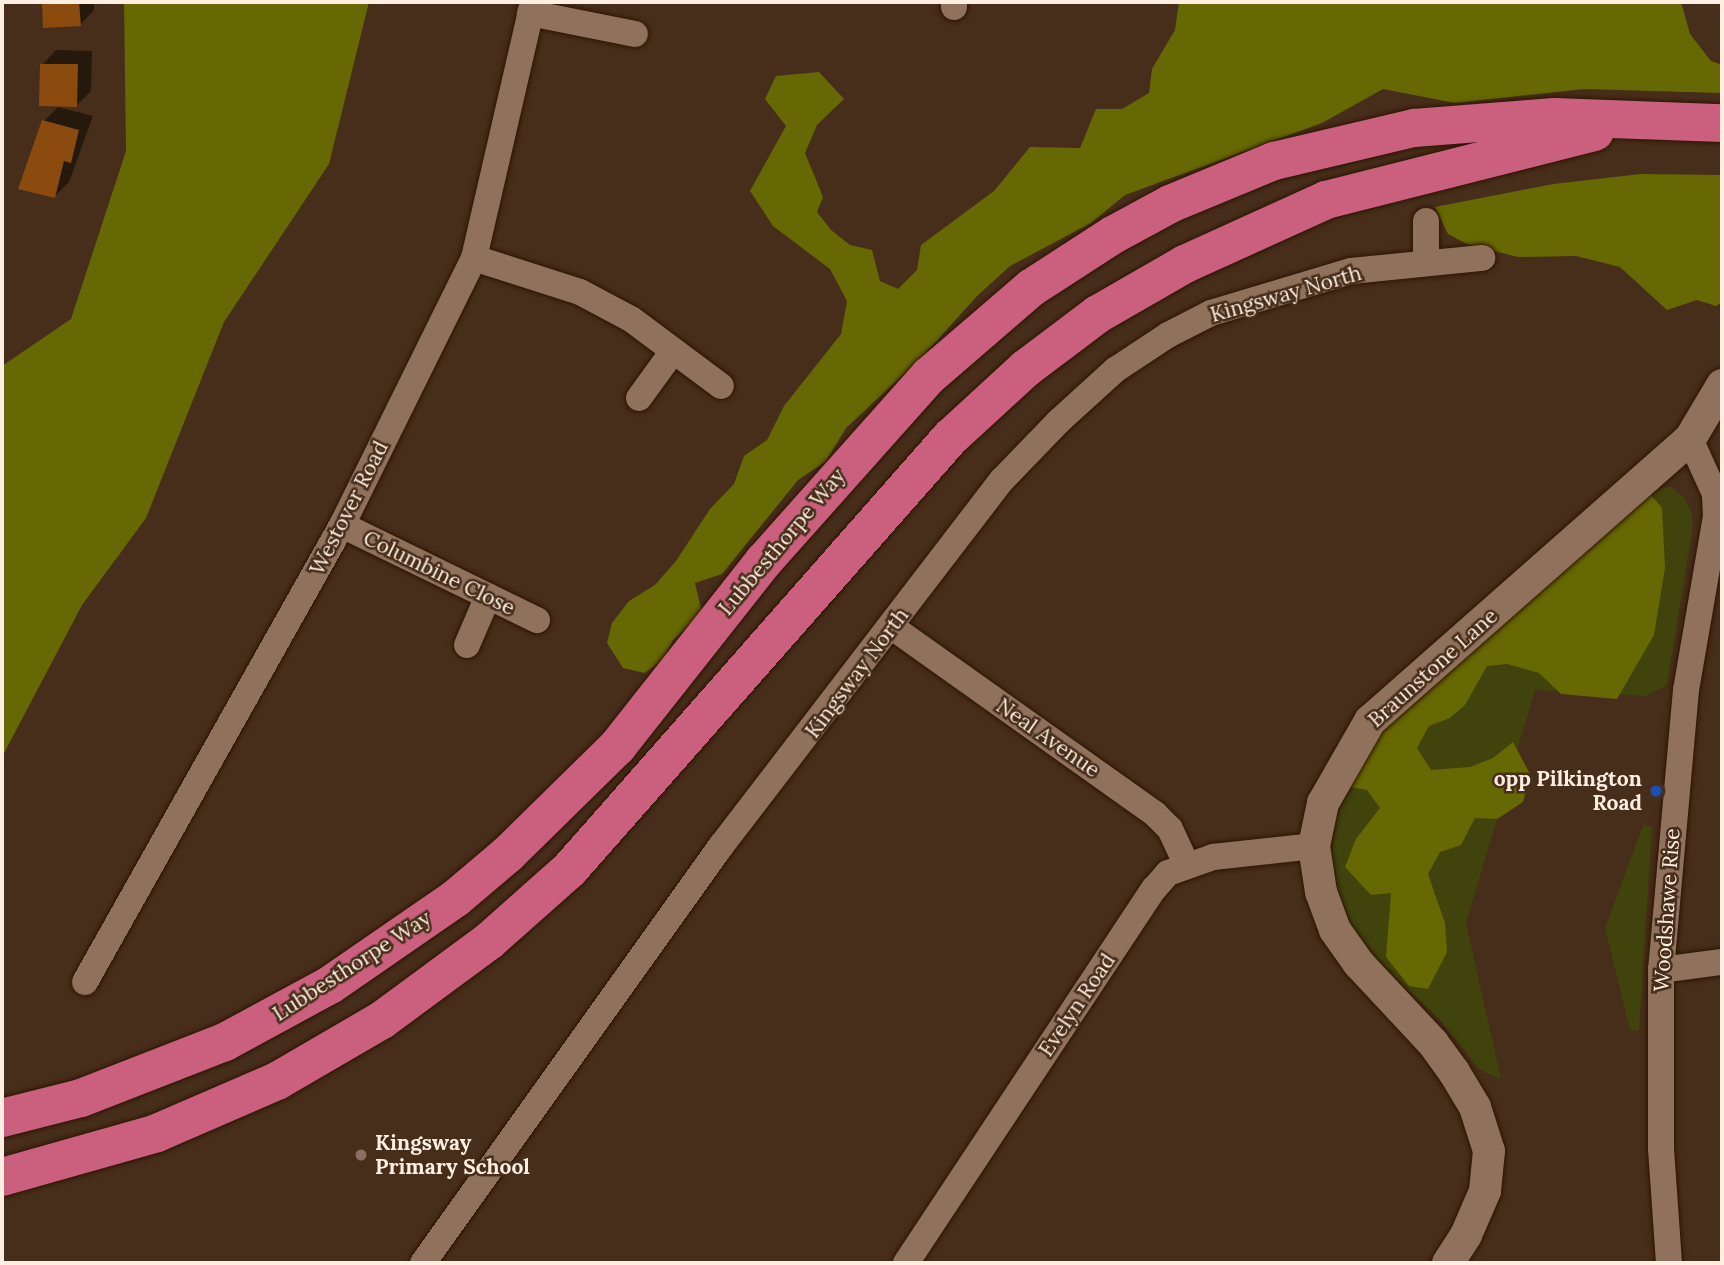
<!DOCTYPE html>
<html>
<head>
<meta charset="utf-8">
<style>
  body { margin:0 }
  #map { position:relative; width:1724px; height:1265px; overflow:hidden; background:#472e1a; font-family:Lora,serif }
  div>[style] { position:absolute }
  .green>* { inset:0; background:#41430d }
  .forest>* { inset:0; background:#666803 }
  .shadow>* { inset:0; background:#0007 }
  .building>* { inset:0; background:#8b4b0f }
  .roads { filter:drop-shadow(0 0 2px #2d1503) drop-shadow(0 0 2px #2d1503) }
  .minor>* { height:26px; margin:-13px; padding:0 13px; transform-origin:13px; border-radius:13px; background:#8f715c }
  .tertiary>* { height:32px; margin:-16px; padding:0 16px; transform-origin:16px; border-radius:16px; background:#8f715c }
  .trunk>* { height:38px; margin:-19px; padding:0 19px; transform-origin:19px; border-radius:19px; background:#ca607e }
  .dots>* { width:19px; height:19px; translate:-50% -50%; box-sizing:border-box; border:4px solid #472e1a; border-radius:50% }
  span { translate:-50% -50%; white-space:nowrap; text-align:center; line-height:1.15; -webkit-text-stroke:5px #472e1a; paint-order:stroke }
  .street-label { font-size:21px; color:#ffeee2 }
  .poi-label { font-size:21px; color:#ffeee2; font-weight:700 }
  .right { translate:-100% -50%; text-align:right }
  .left { translate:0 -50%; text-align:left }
  .frame { position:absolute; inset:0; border:4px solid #ffeee2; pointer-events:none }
</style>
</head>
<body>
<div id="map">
  <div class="green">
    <i style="clip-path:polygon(1671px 487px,1684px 497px,1692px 514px,1692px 532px,1667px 685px,1646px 696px,1535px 690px,1466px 923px,1501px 1079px,1479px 1069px,1440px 1020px,1367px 951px,1351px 927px,1333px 882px,1331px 858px,1337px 809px,1345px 792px,1646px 489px)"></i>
    <i style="clip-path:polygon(1643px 826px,1652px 827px,1639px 1031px,1630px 1030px,1605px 928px)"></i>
  </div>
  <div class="forest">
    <i style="clip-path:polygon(124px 2px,369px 2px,329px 164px,224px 322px,146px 518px,82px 605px,2px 757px,2px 366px,71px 319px,126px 151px)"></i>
    <i style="clip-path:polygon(1179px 2px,1681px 2px,1690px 34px,1711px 61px,1722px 65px,1722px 93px,1584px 89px,1455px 103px,1383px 89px,1322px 123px,1125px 195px,1091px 223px,1010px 266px,977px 296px,923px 356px,846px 428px,826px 461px,798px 480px,722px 574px,695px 583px,702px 613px,673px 640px,663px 659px,645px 673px,623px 668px,607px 643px,612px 623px,629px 601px,655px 585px,676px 561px,710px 509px,734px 484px,744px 456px,767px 440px,784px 406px,841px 334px,847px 301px,830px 269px,773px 226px,750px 191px,786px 126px,765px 99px,776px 76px,819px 72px,844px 99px,817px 125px,805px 153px,823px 197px,817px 212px,831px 230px,850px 245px,872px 250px,880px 281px,898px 289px,917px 270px,921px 245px,994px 191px,1030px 147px,1080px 148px,1096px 109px,1122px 109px,1149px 93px,1152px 69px,1175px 30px)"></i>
    <i style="clip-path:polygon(1641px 174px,1722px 175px,1722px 302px,1716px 306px,1697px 300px,1667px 310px,1620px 267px,1576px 256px,1518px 257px,1467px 244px,1448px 234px,1435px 207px,1553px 184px)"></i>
    <i style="clip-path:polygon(1651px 495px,1662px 508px,1665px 568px,1654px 635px,1617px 699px,1561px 694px,1539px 673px,1507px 664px,1487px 666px,1465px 705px,1450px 718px,1429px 726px,1417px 748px,1431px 770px,1470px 767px,1493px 758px,1513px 742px,1530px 774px,1523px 802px,1497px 819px,1475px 818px,1461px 845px,1440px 852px,1428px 874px,1445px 923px,1447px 952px,1428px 989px,1409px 986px,1386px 957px,1391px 893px,1371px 895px,1345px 867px,1356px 839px,1380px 808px,1367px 790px,1346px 786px,1367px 741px,1606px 525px)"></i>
  </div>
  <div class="shadow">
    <i style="clip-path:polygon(44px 2px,94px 2px,94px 10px,80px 25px,45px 26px)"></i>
    <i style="clip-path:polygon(56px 50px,92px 51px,91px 91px,77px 105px,42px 65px)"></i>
    <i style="clip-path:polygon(58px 107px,93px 116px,69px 182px,55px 196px,21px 188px,44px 121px)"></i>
  </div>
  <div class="building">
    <i style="clip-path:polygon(42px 2px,79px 2px,81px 26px,43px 28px)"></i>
    <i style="clip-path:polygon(40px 64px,78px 64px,77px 107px,39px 106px)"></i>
    <i style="clip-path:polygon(42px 120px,79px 130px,71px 163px,64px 161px,55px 198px,18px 189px)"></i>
  </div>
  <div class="roads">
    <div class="minor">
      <i style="left:954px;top:7px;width:5px;rotate:-90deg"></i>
      <i style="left:530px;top:13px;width:107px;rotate:11.3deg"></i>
      <i style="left:1426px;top:221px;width:42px;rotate:90deg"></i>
      <i style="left:474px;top:258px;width:111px;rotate:17.8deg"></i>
      <i style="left:580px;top:292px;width:58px;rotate:27.9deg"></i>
      <i style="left:631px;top:319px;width:112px;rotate:36.7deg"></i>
      <i style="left:639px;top:398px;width:58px;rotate:-54.1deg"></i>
      <i style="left:342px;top:525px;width:217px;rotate:26deg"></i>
      <i style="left:892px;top:627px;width:323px;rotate:35.4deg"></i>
      <i style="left:1155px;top:814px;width:21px;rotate:45deg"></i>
      <i style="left:1170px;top:829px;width:38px;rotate:65deg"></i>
      <i style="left:467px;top:645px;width:53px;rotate:-66.8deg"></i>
      <i style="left:1661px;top:970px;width:62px;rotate:-7.5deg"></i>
      <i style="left:85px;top:982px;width:524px;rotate:-60.65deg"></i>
      <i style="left:342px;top:525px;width:298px;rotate:-63.7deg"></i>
      <i style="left:474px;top:258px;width:263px;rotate:-77deg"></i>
      <i style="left:423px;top:1263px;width:513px;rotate:-54.45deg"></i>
      <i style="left:721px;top:846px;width:461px;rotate:-52.5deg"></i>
      <i style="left:1002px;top:480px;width:82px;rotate:-46deg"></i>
      <i style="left:1059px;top:421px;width:76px;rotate:-42.3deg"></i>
      <i style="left:1115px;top:370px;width:64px;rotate:-33.4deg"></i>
      <i style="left:1168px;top:335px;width:48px;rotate:-27.1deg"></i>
      <i style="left:1211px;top:313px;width:146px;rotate:-16.7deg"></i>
      <i style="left:1351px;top:271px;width:132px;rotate:-5.7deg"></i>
      <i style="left:906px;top:1263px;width:449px;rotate:-56.5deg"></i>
      <i style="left:1154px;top:889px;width:21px;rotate:-49deg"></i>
      <i style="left:1168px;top:873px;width:48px;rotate:-19.6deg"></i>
      <i style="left:1213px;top:857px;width:102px;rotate:-6.2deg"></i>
      <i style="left:1669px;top:1263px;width:115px;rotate:-94deg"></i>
      <i style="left:1661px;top:1148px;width:178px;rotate:-90deg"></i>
      <i style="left:1661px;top:970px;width:281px;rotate:-84.9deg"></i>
      <i style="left:1686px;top:690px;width:177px;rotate:-80.2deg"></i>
      <i style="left:1716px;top:516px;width:22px;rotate:-93deg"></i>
      <i style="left:1715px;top:494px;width:60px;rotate:-114.4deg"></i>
    </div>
    <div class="tertiary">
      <i style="left:1448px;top:1263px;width:33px;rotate:-57deg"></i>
      <i style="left:1466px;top:1235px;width:48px;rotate:-66.6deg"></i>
      <i style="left:1485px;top:1191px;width:40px;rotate:-84.3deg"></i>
      <i style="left:1489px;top:1151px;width:46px;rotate:-107.7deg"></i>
      <i style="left:1475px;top:1107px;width:41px;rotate:-121deg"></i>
      <i style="left:1454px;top:1072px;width:36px;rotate:-126deg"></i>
      <i style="left:1433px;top:1043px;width:108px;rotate:-133.1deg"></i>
      <i style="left:1359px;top:964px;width:42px;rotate:-125.2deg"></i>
      <i style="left:1335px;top:930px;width:40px;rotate:-110.2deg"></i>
      <i style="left:1321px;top:892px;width:47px;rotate:-98.7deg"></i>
      <i style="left:1314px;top:846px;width:44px;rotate:-78.2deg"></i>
      <i style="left:1323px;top:803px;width:95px;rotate:-60.2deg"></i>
      <i style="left:1370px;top:721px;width:427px;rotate:-41.4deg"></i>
      <i style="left:1690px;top:439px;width:63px;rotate:-59.3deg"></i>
    </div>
    <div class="trunk">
      <i style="left:2px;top:1118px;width:81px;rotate:-14.2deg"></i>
      <i style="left:81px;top:1098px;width:155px;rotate:-21.3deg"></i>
      <i style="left:225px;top:1042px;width:119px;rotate:-28.5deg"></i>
      <i style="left:330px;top:985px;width:153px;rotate:-34.6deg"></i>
      <i style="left:456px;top:898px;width:68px;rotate:-40.2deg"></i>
      <i style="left:508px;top:854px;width:153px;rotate:-44.5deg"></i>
      <i style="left:617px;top:747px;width:237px;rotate:-51.7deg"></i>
      <i style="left:764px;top:561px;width:248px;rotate:-48.3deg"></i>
      <i style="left:929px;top:376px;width:135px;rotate:-40.8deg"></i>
      <i style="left:1031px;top:288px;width:98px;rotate:-32.9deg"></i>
      <i style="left:1113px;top:235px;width:65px;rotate:-28.5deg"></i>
      <i style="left:1170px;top:204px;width:113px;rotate:-22.5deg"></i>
      <i style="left:1274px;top:161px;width:144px;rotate:-13.3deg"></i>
      <i style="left:1414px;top:128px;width:141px;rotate:-4.5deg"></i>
      <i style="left:1555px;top:117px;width:167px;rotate:2.1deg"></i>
      <i style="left:2px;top:1177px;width:161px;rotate:-15.8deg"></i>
      <i style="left:157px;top:1133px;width:131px;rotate:-23.4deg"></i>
      <i style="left:277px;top:1081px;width:121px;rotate:-30.2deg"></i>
      <i style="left:382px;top:1020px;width:133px;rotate:-36.4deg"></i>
      <i style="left:489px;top:941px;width:108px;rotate:-41.6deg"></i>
      <i style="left:570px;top:869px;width:575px;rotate:-48.6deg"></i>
      <i style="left:950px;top:438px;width:102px;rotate:-42.6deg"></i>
      <i style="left:1025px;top:369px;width:91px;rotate:-37deg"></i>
      <i style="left:1098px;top:314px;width:100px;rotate:-29.9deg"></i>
      <i style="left:1185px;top:264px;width:155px;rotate:-24.4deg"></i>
      <i style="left:1326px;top:200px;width:277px;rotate:-14.2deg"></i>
    </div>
  </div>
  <div class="dots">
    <i style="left:1656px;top:791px;background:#1a4fb4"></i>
    <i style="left:361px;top:1155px;background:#8d6e63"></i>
  </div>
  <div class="street-label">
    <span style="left:1286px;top:294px;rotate:-16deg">Kingsway North</span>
    <span style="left:349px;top:508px;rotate:-63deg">Westover Road</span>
    <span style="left:782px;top:542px;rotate:-50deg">Lubbesthorpe Way</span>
    <span style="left:439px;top:573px;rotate:26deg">Columbine Close</span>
    <span style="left:1433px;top:668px;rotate:-42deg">Braunstone Lane</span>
    <span style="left:857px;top:673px;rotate:-53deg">Kingsway North</span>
    <span style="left:1048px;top:738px;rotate:35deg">Neal Avenue</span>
    <span style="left:1667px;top:910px;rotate:-86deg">Woodshawe Rise</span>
    <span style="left:352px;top:966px;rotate:-33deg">Lubbesthorpe Way</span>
    <span style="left:1077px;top:1005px;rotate:-56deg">Evelyn Road</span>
  </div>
  <div class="poi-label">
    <span class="right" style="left:1642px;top:791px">opp Pilkington<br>Road</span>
    <span class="left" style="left:375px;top:1155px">Kingsway<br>Primary School</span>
  </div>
  <div class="frame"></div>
</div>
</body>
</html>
